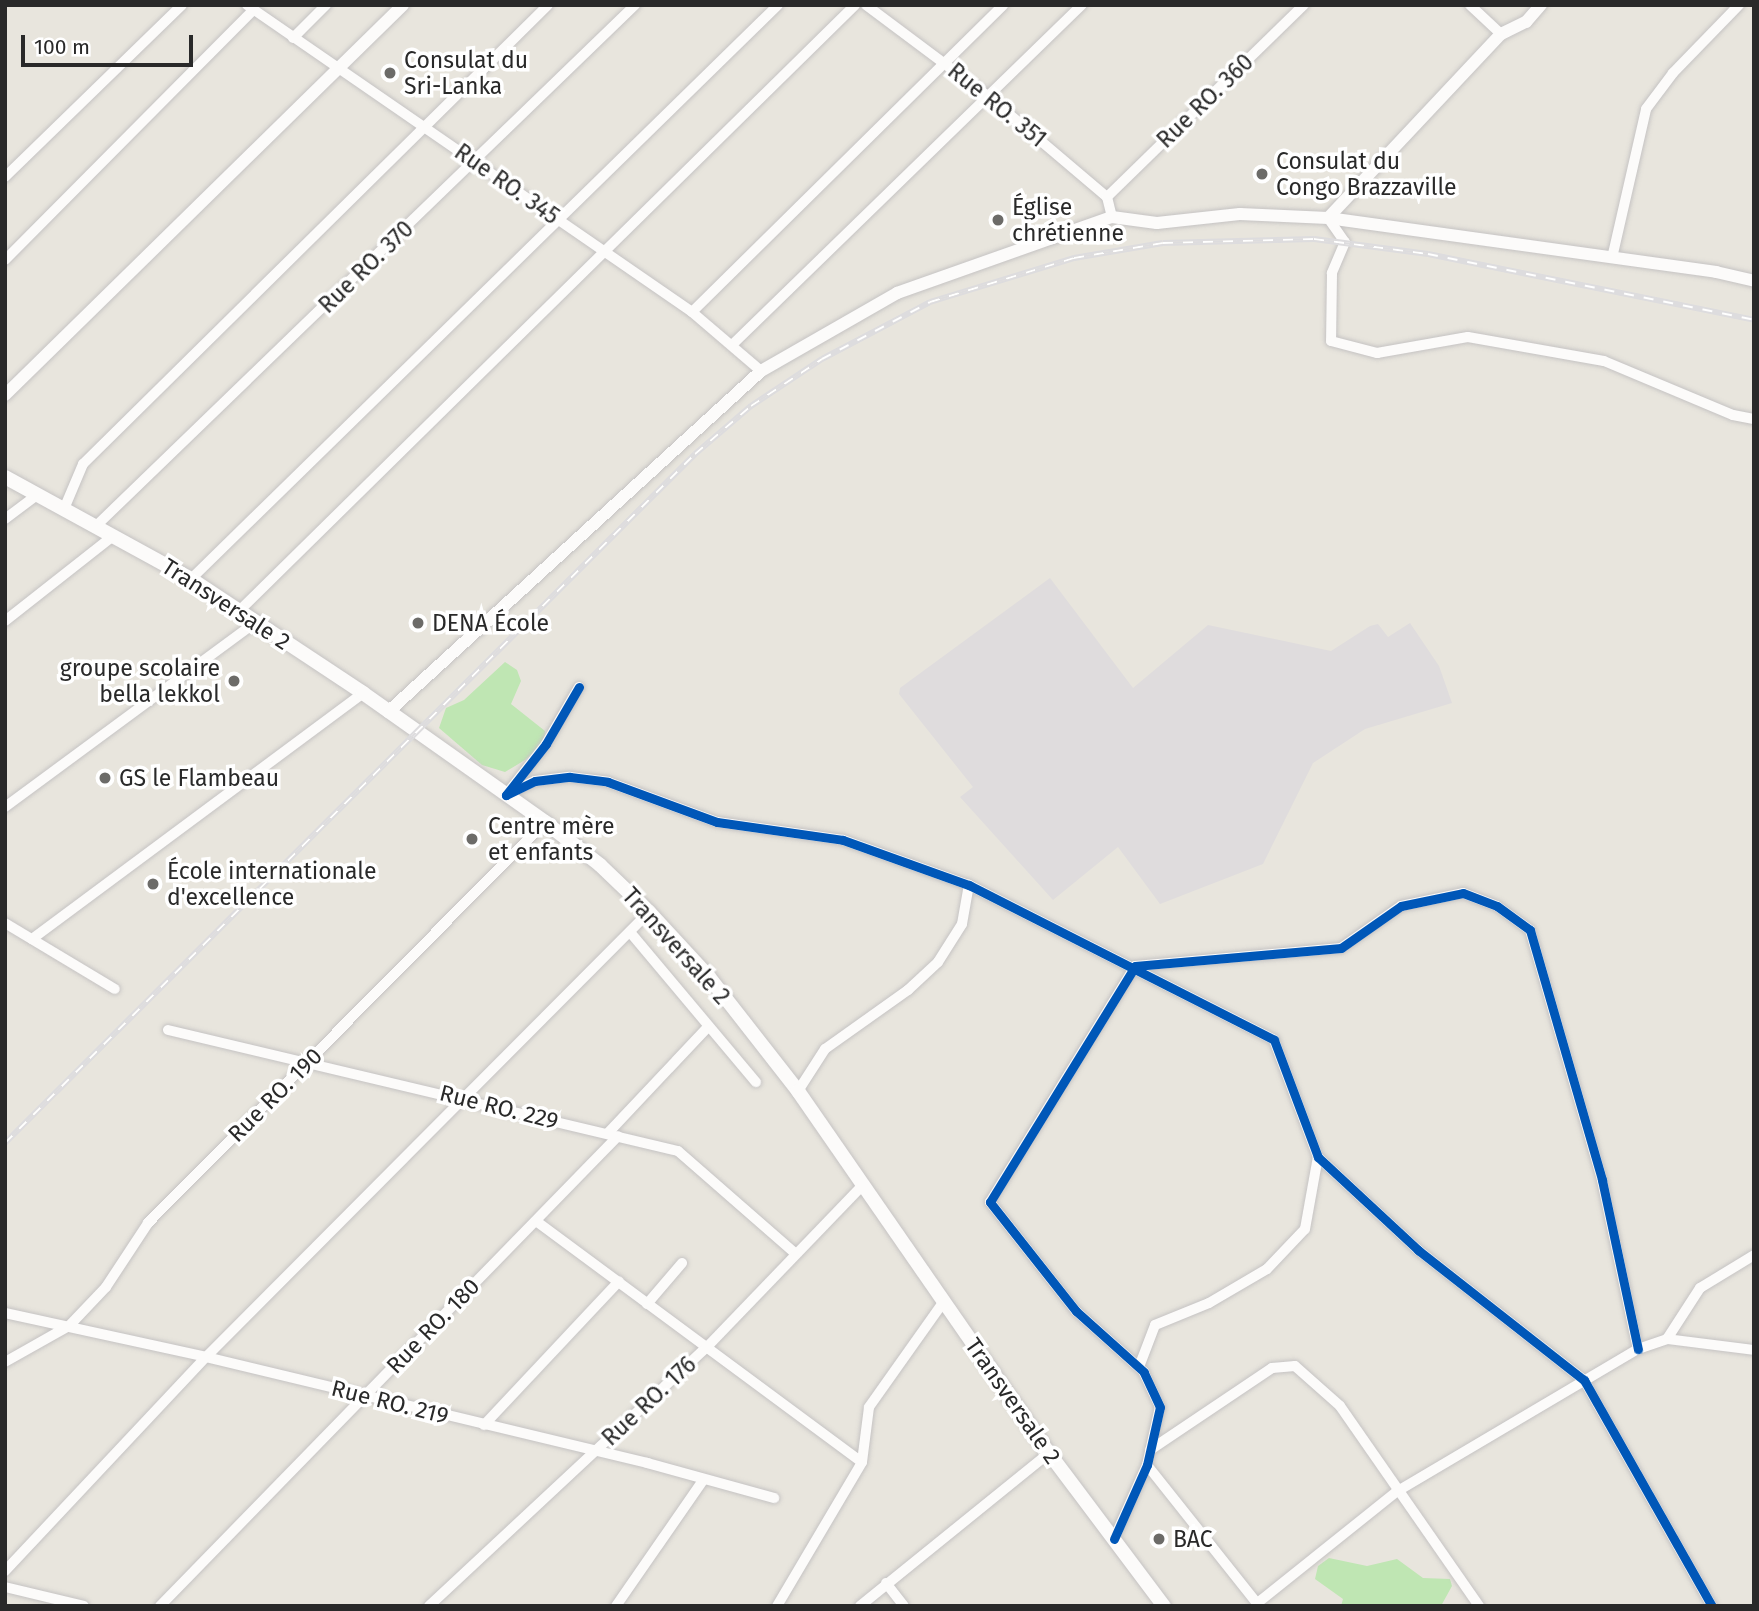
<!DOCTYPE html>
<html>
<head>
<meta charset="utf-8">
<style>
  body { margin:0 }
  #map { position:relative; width:1759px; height:1611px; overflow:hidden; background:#e8e5dd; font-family:"Fira Sans",sans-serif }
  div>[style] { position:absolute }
  .industrial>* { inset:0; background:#dfdcdd }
  .green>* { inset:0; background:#bfe6b3 }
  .roads { filter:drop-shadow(0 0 2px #c5c3c3) drop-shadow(0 0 2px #c5c3c3) }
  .minor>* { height:10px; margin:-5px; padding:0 5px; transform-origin:5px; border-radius:5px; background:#fcfbfa }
  .tertiary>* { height:12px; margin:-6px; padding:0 6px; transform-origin:6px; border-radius:6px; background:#fcfbfa }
  .secondary>* { height:14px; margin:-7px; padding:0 7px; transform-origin:7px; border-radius:7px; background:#fcfbfa }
  .rail>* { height:6px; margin-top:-3px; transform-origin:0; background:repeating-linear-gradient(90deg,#fff 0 10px,#dddcde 0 20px); box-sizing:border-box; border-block:2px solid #dddcde }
  .cycleway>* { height:9px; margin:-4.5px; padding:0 4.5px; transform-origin:4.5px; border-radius:4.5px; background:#0057b8 }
  .dots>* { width:19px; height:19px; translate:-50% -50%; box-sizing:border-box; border:4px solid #fff; border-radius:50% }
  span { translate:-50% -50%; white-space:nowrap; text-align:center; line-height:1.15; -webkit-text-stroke:7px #fff; paint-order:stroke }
  .poi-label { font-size:23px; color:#292929 }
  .left { translate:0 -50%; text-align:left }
  .right { translate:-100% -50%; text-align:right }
  .street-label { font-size:23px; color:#292929 }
  .frame { position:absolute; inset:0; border:7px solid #292929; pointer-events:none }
  .scale { position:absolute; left:21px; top:35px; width:172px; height:32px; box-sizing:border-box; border:4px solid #292929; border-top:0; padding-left:9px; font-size:21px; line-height:24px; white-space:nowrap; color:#292929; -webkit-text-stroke:5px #fff; paint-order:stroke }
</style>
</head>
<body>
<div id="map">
  <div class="industrial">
    <i style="clip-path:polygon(1050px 578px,1133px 688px,1208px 625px,1331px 651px,1370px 626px,1378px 624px,1388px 637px,1410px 623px,1439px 666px,1452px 703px,1365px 729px,1313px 763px,1263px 864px,1160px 904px,1118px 847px,1053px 900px,960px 797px,973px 787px,899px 694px,900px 688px)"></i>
  </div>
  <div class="green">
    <i style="clip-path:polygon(505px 662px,517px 670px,521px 681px,511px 704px,545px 731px,544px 742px,525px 760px,505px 772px,482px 765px,439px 728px,446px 708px,464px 700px)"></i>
    <i style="clip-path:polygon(1329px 1558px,1367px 1566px,1397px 1559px,1423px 1578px,1450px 1579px,1452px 1586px,1441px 1606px,1341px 1606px,1343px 1599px,1315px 1579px,1318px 1566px)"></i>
  </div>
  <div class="roads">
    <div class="minor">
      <i style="left:247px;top:5px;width:541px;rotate:34.6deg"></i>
      <i style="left:692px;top:312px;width:91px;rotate:40.5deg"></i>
      <i style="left:866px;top:5px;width:154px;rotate:36.8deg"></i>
      <i style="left:989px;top:97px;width:155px;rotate:40.3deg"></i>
      <i style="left:1107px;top:197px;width:21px;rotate:76deg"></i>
      <i style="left:1470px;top:5px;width:42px;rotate:43.1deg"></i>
      <i style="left:293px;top:38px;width:47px;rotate:-45deg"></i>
      <i style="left:5px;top:177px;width:247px;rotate:-44.2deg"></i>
      <i style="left:1107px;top:197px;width:275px;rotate:-44.3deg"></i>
      <i style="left:1328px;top:218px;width:29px;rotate:55deg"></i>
      <i style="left:1345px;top:242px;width:34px;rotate:113deg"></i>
      <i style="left:1332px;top:273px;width:68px;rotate:90.8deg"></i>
      <i style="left:1331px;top:341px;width:48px;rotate:14.6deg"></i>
      <i style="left:1377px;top:353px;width:92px;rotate:-10deg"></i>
      <i style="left:1468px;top:337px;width:138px;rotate:10deg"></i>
      <i style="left:1604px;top:361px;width:140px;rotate:22.7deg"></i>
      <i style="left:1733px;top:415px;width:21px;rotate:11deg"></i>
      <i style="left:1612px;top:258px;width:153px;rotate:-77.1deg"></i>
      <i style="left:1646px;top:109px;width:45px;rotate:-53.1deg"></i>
      <i style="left:1673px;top:73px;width:95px;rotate:-45.9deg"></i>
      <i style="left:5px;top:260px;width:352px;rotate:-45.2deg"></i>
      <i style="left:692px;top:312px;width:437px;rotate:-44.6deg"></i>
      <i style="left:733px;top:344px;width:487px;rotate:-44.2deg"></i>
      <i style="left:64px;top:509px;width:49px;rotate:-67.1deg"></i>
      <i style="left:83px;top:464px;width:653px;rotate:-44.63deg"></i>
      <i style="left:5px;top:519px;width:40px;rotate:-37deg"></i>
      <i style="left:96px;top:526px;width:750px;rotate:-44.03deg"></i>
      <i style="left:191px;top:579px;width:821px;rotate:-44.36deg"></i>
      <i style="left:239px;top:611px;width:864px;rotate:-44.53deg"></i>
      <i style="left:5px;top:621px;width:137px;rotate:-38.2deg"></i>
      <i style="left:579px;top:687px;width:66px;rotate:120.1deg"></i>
      <i style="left:546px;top:744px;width:65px;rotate:128.1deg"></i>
      <i style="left:506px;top:795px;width:32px;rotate:-26deg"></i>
      <i style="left:535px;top:781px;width:35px;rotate:-7deg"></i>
      <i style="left:570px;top:777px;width:38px;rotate:7deg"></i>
      <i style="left:608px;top:782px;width:116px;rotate:20.2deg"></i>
      <i style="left:717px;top:822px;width:127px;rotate:8.1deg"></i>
      <i style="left:843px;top:840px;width:134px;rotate:19.7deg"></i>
      <i style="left:969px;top:885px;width:342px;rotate:26.9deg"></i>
      <i style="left:1274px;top:1040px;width:125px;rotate:69.4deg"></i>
      <i style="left:1318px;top:1157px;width:137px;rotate:42.9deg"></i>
      <i style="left:1418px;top:1250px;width:211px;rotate:38.1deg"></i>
      <i style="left:1584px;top:1380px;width:260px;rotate:60.5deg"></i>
      <i style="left:5px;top:807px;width:310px;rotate:-36.4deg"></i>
      <i style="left:5px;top:923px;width:128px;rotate:31deg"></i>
      <i style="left:630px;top:932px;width:196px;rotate:50deg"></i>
      <i style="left:32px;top:939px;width:412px;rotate:-36.6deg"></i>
      <i style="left:168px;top:1030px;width:524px;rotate:13.35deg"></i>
      <i style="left:678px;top:1151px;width:155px;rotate:41.1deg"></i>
      <i style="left:798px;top:1091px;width:50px;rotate:-57.3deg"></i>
      <i style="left:825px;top:1049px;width:102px;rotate:-35.4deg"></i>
      <i style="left:908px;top:990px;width:41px;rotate:-43deg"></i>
      <i style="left:938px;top:962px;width:45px;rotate:-57.7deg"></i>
      <i style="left:962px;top:924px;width:40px;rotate:-80deg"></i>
      <i style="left:608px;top:1133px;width:146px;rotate:-46.7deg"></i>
      <i style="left:536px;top:1221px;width:405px;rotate:36.5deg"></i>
      <i style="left:647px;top:1304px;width:54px;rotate:-49.5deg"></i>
      <i style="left:5px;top:1313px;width:206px;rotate:12.3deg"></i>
      <i style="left:206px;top:1357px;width:454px;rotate:13.5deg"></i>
      <i style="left:647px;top:1463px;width:132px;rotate:15.4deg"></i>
      <i style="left:1667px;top:1339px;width:61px;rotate:-57.1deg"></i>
      <i style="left:1700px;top:1288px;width:63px;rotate:-31.4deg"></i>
      <i style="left:5px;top:1362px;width:73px;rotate:-29.4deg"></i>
      <i style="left:69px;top:1326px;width:54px;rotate:-46.5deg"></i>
      <i style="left:106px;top:1287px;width:77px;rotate:-56.7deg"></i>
      <i style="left:148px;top:1223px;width:564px;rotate:-45.29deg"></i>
      <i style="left:1139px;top:1367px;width:45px;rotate:-69.1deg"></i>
      <i style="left:1155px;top:1325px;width:58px;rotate:-22.2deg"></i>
      <i style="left:1209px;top:1303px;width:67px;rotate:-30.4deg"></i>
      <i style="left:1267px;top:1269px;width:55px;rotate:-46.5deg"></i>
      <i style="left:1305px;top:1229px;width:73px;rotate:-79.8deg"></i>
      <i style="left:484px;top:1425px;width:197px;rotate:-46.8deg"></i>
      <i style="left:1150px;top:1450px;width:147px;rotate:-33.9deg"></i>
      <i style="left:1272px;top:1368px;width:23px;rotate:-5deg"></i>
      <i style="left:1295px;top:1366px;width:60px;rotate:41.6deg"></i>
      <i style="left:1340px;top:1406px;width:244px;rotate:55.2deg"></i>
      <i style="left:1147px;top:1465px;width:180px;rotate:51.5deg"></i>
      <i style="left:1114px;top:1539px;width:81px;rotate:-66deg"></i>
      <i style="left:1147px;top:1465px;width:59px;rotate:-77.4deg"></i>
      <i style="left:1160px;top:1407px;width:38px;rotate:-115deg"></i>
      <i style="left:1144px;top:1372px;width:91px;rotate:-138.1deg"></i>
      <i style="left:1076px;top:1311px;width:139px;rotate:-128.3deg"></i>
      <i style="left:990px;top:1202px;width:277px;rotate:-58.4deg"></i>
      <i style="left:1135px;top:966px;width:207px;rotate:-5deg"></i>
      <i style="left:1341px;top:948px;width:73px;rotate:-35deg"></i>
      <i style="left:1401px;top:906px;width:63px;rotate:-11.8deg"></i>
      <i style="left:1463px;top:893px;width:36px;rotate:21deg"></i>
      <i style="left:1497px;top:906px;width:41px;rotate:36deg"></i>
      <i style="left:1530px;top:930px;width:260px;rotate:73.9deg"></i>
      <i style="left:1602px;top:1180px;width:173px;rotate:78deg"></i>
      <i style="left:5px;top:1571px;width:294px;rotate:-46.8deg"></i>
      <i style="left:206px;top:1357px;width:628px;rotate:-45.13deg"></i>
      <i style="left:886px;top:1583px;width:29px;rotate:52deg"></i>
      <i style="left:5px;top:1587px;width:81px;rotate:13.5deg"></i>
      <i style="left:1260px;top:1601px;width:174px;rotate:-38.7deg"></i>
      <i style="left:1396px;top:1492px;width:281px;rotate:-30.6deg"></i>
      <i style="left:1638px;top:1349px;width:31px;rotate:-19deg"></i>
      <i style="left:1667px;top:1339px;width:88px;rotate:7.2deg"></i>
      <i style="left:160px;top:1606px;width:656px;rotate:-45.74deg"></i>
      <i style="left:429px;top:1606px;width:379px;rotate:-43deg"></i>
      <i style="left:706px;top:1348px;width:223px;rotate:-46.1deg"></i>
      <i style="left:616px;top:1606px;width:151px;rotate:-55.3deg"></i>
      <i style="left:777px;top:1606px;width:167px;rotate:-59.4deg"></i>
      <i style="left:862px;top:1462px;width:55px;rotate:-82.7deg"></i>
      <i style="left:869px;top:1407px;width:130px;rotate:-54.7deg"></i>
      <i style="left:860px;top:1606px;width:243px;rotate:-39deg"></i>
    </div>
    <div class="tertiary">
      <i style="left:1328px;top:218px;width:253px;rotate:-46.8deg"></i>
      <i style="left:1501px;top:34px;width:28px;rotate:-26deg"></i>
      <i style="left:1526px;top:22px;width:23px;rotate:-49deg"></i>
      <i style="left:5px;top:395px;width:557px;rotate:-44.42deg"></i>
      <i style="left:388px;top:712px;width:505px;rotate:-42.43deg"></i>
      <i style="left:761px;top:371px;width:157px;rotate:-29.8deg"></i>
      <i style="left:897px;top:293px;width:228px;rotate:-19.5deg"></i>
      <i style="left:1112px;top:217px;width:45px;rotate:7.6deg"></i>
      <i style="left:1157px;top:223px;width:83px;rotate:-6.2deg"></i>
      <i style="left:1240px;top:214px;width:88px;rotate:2.6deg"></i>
      <i style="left:1328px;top:218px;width:392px;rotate:7.9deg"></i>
      <i style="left:1716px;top:272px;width:39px;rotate:13deg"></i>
    </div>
    <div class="secondary">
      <i style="left:5px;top:477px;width:212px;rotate:28.7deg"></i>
      <i style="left:191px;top:579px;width:206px;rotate:33.5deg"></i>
      <i style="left:363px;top:693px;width:223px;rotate:35.3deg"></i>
      <i style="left:545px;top:822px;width:70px;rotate:38deg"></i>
      <i style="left:600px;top:865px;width:68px;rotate:43.8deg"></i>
      <i style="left:649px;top:912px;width:88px;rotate:47.3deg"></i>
      <i style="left:709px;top:977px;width:145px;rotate:52deg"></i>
      <i style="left:798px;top:1091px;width:441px;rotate:55.3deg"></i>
      <i style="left:1049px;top:1453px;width:191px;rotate:53.1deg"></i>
    </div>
  </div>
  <div class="rail">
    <i style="left:5px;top:1143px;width:975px;rotate:-44.96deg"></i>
    <i style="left:695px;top:454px;width:74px;rotate:-40.6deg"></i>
    <i style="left:751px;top:406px;width:85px;rotate:-33.5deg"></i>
    <i style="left:822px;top:359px;width:122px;rotate:-27.8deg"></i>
    <i style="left:930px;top:302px;width:151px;rotate:-17deg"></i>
    <i style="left:1074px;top:258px;width:90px;rotate:-9.6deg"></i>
    <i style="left:1163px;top:243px;width:151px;rotate:-1.5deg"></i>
    <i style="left:1314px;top:239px;width:115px;rotate:7.5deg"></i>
    <i style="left:1428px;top:254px;width:333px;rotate:11.4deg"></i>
  </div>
  <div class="cycleway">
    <i style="left:579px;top:687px;width:66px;rotate:120.1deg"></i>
    <i style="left:546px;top:744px;width:65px;rotate:128.1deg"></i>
    <i style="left:506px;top:795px;width:32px;rotate:-26deg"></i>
    <i style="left:535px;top:781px;width:35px;rotate:-7deg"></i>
    <i style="left:570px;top:777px;width:38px;rotate:7deg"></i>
    <i style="left:608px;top:782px;width:116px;rotate:20.2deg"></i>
    <i style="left:717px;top:822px;width:127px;rotate:8.1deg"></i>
    <i style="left:843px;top:840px;width:134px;rotate:19.7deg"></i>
    <i style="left:969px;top:885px;width:342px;rotate:26.9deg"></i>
    <i style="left:1274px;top:1040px;width:125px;rotate:69.4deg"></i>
    <i style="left:1318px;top:1157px;width:137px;rotate:42.9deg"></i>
    <i style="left:1418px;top:1250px;width:211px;rotate:38.1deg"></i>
    <i style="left:1584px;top:1380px;width:260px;rotate:60.5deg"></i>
    <i style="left:1114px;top:1539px;width:81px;rotate:-66deg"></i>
    <i style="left:1147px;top:1465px;width:59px;rotate:-77.4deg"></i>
    <i style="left:1160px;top:1407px;width:38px;rotate:-115deg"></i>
    <i style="left:1144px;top:1372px;width:91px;rotate:-138.1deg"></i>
    <i style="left:1076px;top:1311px;width:139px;rotate:-128.3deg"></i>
    <i style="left:990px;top:1202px;width:277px;rotate:-58.4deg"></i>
    <i style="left:1135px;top:966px;width:207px;rotate:-5deg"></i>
    <i style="left:1341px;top:948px;width:73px;rotate:-35deg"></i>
    <i style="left:1401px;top:906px;width:63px;rotate:-11.8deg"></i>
    <i style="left:1463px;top:893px;width:36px;rotate:21deg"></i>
    <i style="left:1497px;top:906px;width:41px;rotate:36deg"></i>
    <i style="left:1530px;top:930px;width:260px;rotate:73.9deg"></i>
    <i style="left:1602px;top:1180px;width:173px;rotate:78deg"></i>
  </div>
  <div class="dots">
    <i style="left:390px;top:73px;background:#6c6b68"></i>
    <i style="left:1262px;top:174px;background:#6c6b68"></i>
    <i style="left:998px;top:220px;background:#6c6b68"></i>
    <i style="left:418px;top:623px;background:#6c6b68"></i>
    <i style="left:234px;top:681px;background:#6c6b68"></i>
    <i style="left:105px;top:778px;background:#6c6b68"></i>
    <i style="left:472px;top:839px;background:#6c6b68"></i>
    <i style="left:153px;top:884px;background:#6c6b68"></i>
    <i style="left:1159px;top:1539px;background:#6c6b68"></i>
  </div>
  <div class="poi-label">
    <span class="left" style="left:404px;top:73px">Consulat du<br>Sri-Lanka</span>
    <span class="left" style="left:1276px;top:174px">Consulat du<br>Congo Brazzaville</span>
    <span class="left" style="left:1012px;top:220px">Église<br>chrétienne</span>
    <span class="left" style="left:432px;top:623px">DENA École</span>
    <span class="right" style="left:220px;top:681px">groupe scolaire<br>bella lekkol</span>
    <span class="left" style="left:119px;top:778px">GS le Flambeau</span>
    <span class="left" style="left:488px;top:839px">Centre mère<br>et enfants</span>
    <span class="left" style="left:167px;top:884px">École internationale<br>d'excellence</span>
    <span class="left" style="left:1173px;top:1539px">BAC</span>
  </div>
  <div class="street-label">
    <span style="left:1205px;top:101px;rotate:-44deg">Rue RO. 360</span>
    <span style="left:997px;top:105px;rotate:39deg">Rue RO. 351</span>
    <span style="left:507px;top:184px;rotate:35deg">Rue RO. 345</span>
    <span style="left:366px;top:267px;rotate:-44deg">Rue RO. 370</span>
    <span style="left:226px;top:604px;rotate:33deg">Transversale 2</span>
    <span style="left:676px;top:946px;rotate:48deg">Transversale 2</span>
    <span style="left:275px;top:1095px;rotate:-45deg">Rue RO. 190</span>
    <span style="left:499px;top:1107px;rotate:14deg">Rue RO. 229</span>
    <span style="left:433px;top:1326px;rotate:-46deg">Rue RO. 180</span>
    <span style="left:649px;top:1401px;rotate:-43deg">Rue RO. 176</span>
    <span style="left:1013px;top:1401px;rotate:55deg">Transversale 2</span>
    <span style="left:390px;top:1402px;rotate:14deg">Rue RO. 219</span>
  </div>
  <div class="frame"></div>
  <div class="scale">100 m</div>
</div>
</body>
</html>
